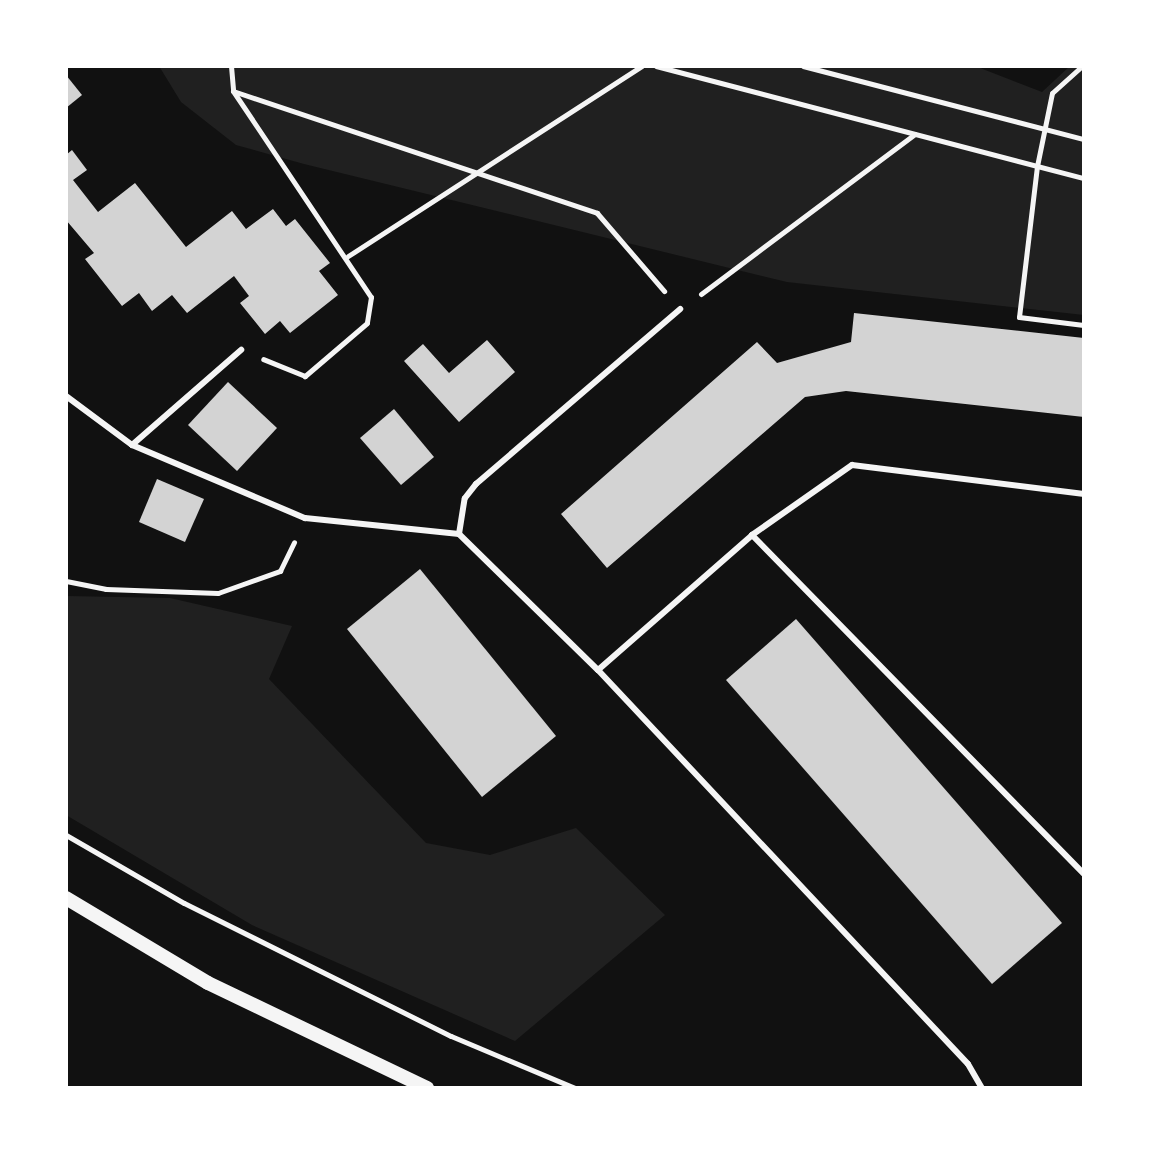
<!DOCTYPE html>
<html>
<head>
<meta charset="utf-8">
<style>
  body { margin:0 }
  #map { position:relative; width:1150px; height:1154px; overflow:hidden; background:#111; font-family:Cabin,sans-serif }
  div>[style] { position:absolute }
  .green>* { inset:0; background:#202020 }
  .building>* { inset:0; background:#d3d3d3 }
  .path>* { height:5px; margin:-2.5px; padding:0 2.5px; transform-origin:2.5px; border-radius:2.5px; background:#f5f5f5 }
  .service>* { height:6px; margin:-3px; padding:0 3px; transform-origin:3px; border-radius:3px; background:#f5f5f5 }
  .tertiary>* { height:14px; margin:-7px; padding:0 7px; transform-origin:7px; border-radius:7px; background:#f5f5f5 }
  span { translate:-50% -50%; white-space:nowrap; text-align:center; line-height:1.15; -webkit-text-stroke:8px #fff; paint-order:stroke }
  .frame { position:absolute; inset:0; border:68px solid #fff; pointer-events:none }
</style>
</head>
<body>
<div id="map">
  <div class="green">
    <i style="clip-path:polygon(159px 66px,975px 66px,1042px 92px,1070px 66px,1084px 66px,1084px 315px,787px 282px,304px 164px,236px 145px,181px 102px)"></i>
    <i style="clip-path:polygon(66px 596px,170px 598px,292px 626px,269px 679px,426px 843px,490px 855px,576px 828px,665px 915px,515px 1041px,252px 925px,66px 815px)"></i>
  </div>
  <div class="building">
    <i style="clip-path:polygon(66px 75px,82px 95px,66px 108px)"></i>
    <i style="clip-path:polygon(72px 150px,87px 170px,73px 180px,98px 212px,135px 183px,186px 247px,232px 211px,246px 229px,273px 209px,286px 226px,295px 219px,330px 263px,319px 271px,338px 295px,290px 333px,280px 321px,265px 334px,240px 303px,249px 296px,234px 276px,187px 313px,172px 295px,152px 311px,139px 293px,122px 306px,85px 259px,94px 253px,66px 220px,66px 155px)"></i>
    <i style="clip-path:polygon(854px 313px,1084px 338px,1084px 417px,846px 391px,805px 397px,607px 568px,561px 514px,757px 342px,777px 363px,851px 342px)"></i>
    <i style="clip-path:polygon(487px 340px,515px 372px,459px 422px,404px 361px,423px 344px,449px 373px)"></i>
    <i style="clip-path:polygon(228px 382px,277px 428px,237px 471px,188px 425px)"></i>
    <i style="clip-path:polygon(394px 409px,434px 457px,401px 485px,360px 438px)"></i>
    <i style="clip-path:polygon(157px 479px,204px 499px,185px 542px,139px 522px)"></i>
    <i style="clip-path:polygon(420px 569px,556px 736px,482px 797px,347px 629px)"></i>
    <i style="clip-path:polygon(796px 619px,1062px 923px,992px 984px,726px 680px)"></i>
  </div>
  <div class="path">
    <i style="left:231px;top:66px;width:25px;rotate:85deg"></i>
    <i style="left:233px;top:91px;width:248px;rotate:56.2deg"></i>
    <i style="left:371px;top:297px;width:26px;rotate:99deg"></i>
    <i style="left:367px;top:323px;width:82px;rotate:139.5deg"></i>
    <i style="left:305px;top:376px;width:45px;rotate:-158deg"></i>
    <i style="left:656px;top:66px;width:442px;rotate:14.7deg"></i>
    <i style="left:803px;top:66px;width:290px;rotate:14.6deg"></i>
    <i style="left:1082px;top:66px;width:40px;rotate:138deg"></i>
    <i style="left:1052px;top:93px;width:75px;rotate:101.6deg"></i>
    <i style="left:1037px;top:166px;width:152px;rotate:96.8deg"></i>
    <i style="left:1019px;top:317px;width:65px;rotate:7deg"></i>
    <i style="left:233px;top:91px;width:384px;rotate:18.5deg"></i>
    <i style="left:597px;top:213px;width:103px;rotate:49.3deg"></i>
    <i style="left:348px;top:256px;width:350px;rotate:-32.9deg"></i>
    <i style="left:701px;top:294px;width:267px;rotate:-36.8deg"></i>
    <i style="left:66px;top:581px;width:41px;rotate:11.3deg"></i>
    <i style="left:106px;top:589px;width:112px;rotate:2deg"></i>
    <i style="left:218px;top:593px;width:66px;rotate:-19.5deg"></i>
    <i style="left:280px;top:571px;width:32px;rotate:-64deg"></i>
    <i style="left:66px;top:835px;width:136px;rotate:30deg"></i>
    <i style="left:184px;top:903px;width:298px;rotate:26.5deg"></i>
    <i style="left:451px;top:1036px;width:134px;rotate:22.8deg"></i>
  </div>
  <div class="service">
    <i style="left:66px;top:396px;width:82px;rotate:36.6deg"></i>
    <i style="left:132px;top:445px;width:188px;rotate:22.9deg"></i>
    <i style="left:305px;top:518px;width:155px;rotate:5.9deg"></i>
    <i style="left:459px;top:534px;width:194px;rotate:44.4deg"></i>
    <i style="left:598px;top:670px;width:205px;rotate:-41.2deg"></i>
    <i style="left:752px;top:535px;width:122px;rotate:-35deg"></i>
    <i style="left:852px;top:465px;width:234px;rotate:7.1deg"></i>
    <i style="left:132px;top:445px;width:145px;rotate:-41.1deg"></i>
    <i style="left:459px;top:534px;width:36px;rotate:-81deg"></i>
    <i style="left:465px;top:498px;width:18px;rotate:-52deg"></i>
    <i style="left:476px;top:484px;width:269px;rotate:-40.6deg"></i>
    <i style="left:752px;top:535px;width:474px;rotate:45.6deg"></i>
    <i style="left:598px;top:670px;width:540px;rotate:46.8deg"></i>
    <i style="left:968px;top:1064px;width:28px;rotate:60deg"></i>
  </div>
  <div class="tertiary">
    <i style="left:66px;top:898px;width:165px;rotate:30.9deg"></i>
    <i style="left:208px;top:983px;width:243px;rotate:25.6deg"></i>
  </div>
  <div class="frame"></div>
</div>
</body>
</html>
